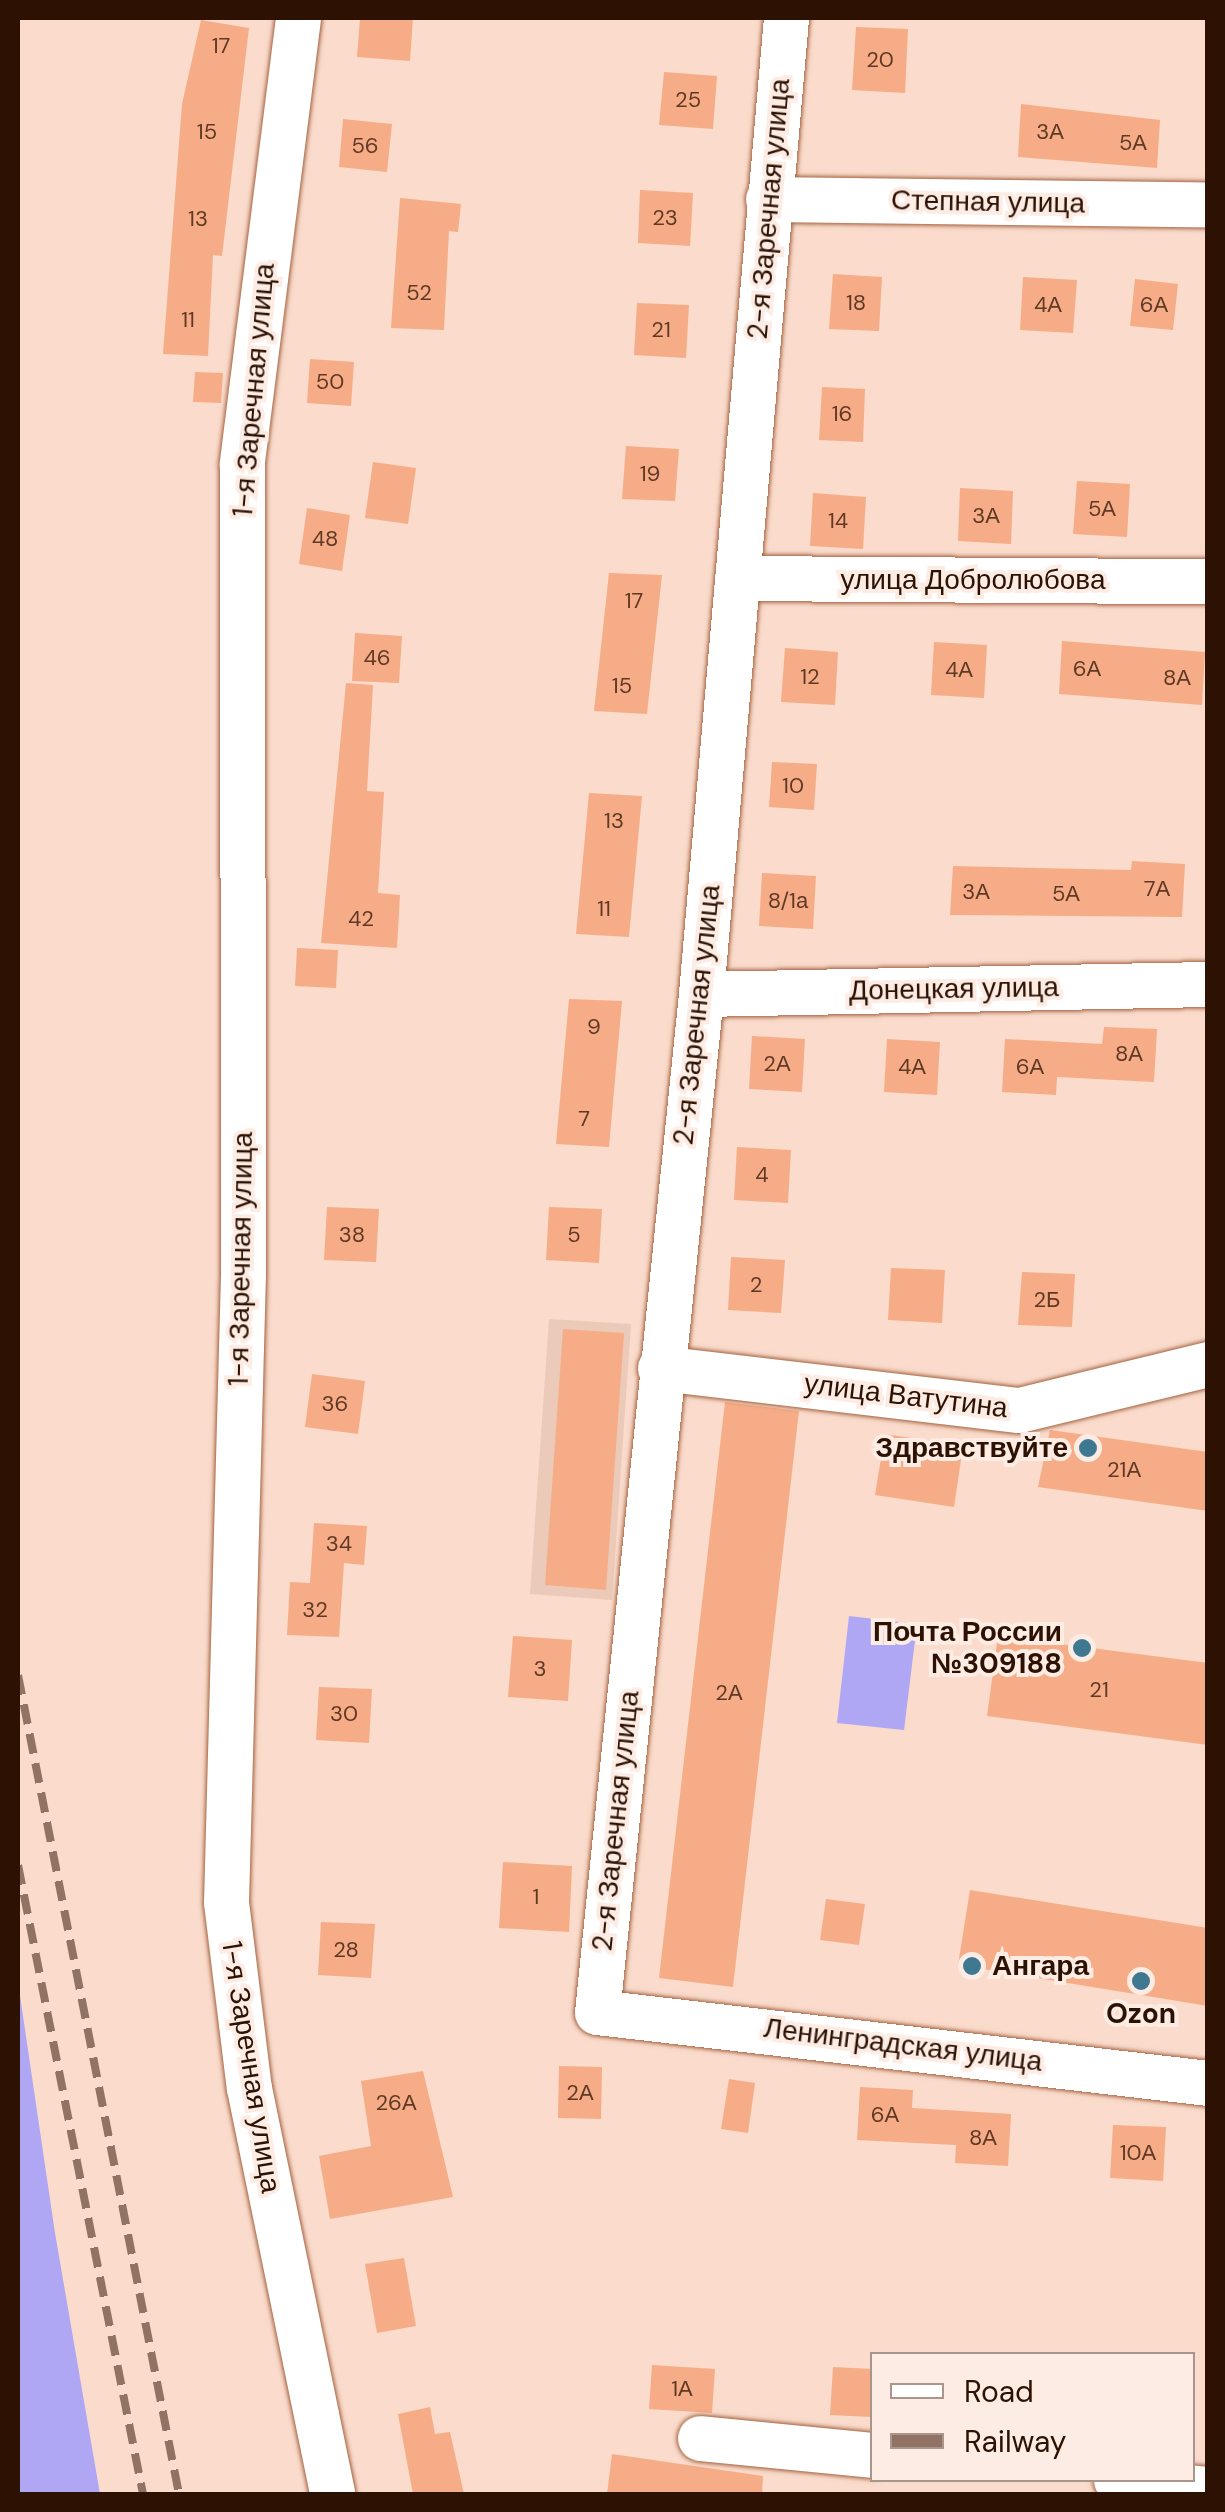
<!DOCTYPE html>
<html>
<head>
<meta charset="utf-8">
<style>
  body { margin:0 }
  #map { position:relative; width:1225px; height:2512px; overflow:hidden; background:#fadbcc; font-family:"DM Sans",sans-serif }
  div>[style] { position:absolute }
  .built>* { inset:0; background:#ebcab9 }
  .green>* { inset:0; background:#afa7f3 }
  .building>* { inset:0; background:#f6ad87 }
  .roads { filter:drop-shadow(0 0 2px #a5623e) drop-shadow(0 0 2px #a5623e) }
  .minor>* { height:45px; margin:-22.5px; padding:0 22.5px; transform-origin:22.5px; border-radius:22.5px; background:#fff }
  .rail>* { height:8px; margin-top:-4px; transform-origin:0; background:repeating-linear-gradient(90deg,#907364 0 20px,transparent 0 30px) }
  .dots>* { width:28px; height:28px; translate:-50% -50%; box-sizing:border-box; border:5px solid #fcece4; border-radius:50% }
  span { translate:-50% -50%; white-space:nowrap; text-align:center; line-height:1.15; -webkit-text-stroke:8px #fcece4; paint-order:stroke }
  .number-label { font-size:22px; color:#5f3925 }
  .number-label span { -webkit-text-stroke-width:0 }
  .street-label { font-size:28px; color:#2d1204 }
  .poi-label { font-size:28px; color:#2d1204; font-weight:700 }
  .right { translate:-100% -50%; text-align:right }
  .left { translate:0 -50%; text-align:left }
  .frame { position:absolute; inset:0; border:20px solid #2d1204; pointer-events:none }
  .legend { position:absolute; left:870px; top:2352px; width:325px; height:130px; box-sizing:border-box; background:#fcece4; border:2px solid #a9958a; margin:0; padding:12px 18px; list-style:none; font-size:30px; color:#2d1204 }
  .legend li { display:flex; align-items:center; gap:20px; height:50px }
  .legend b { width:50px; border:2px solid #a9958a }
</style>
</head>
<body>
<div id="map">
  <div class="built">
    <i style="clip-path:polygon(549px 1319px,631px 1324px,612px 1600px,530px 1594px)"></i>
  </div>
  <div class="green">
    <i style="clip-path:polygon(849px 1616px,917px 1624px,904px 1730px,837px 1723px)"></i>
    <i style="clip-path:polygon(18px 1982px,55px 2233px,100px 2494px,18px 2494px)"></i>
  </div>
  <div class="building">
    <i style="clip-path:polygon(360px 18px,413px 18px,410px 61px,357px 57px)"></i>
    <i style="clip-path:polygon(201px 20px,249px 28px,222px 256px,213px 255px,208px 356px,163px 354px,182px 104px)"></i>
    <i style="clip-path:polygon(856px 27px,908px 29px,905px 93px,852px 90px)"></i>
    <i style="clip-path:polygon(664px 72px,717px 76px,713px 129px,659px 125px)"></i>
    <i style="clip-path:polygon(1021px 104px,1160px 120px,1157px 168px,1018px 157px)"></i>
    <i style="clip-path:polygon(343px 119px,392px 124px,387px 172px,339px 167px)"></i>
    <i style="clip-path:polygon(640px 190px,693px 193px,690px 246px,638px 243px)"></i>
    <i style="clip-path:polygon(400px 198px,461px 204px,458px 232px,449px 231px,444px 330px,391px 328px)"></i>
    <i style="clip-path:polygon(833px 274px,882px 277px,879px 331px,829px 329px)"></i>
    <i style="clip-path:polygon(1023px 277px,1077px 280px,1073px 333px,1020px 330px)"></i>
    <i style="clip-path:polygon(1135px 279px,1178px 284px,1173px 330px,1130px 326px)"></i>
    <i style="clip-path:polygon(637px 303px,689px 305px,686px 358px,634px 355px)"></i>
    <i style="clip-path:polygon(310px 359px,354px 362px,351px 406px,307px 403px)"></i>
    <i style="clip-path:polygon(195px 372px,223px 373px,221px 403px,193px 402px)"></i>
    <i style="clip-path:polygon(822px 387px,865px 389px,863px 442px,819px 440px)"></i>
    <i style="clip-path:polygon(626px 446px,679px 449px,675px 501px,622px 499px)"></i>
    <i style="clip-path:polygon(373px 462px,416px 468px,408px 524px,365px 518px)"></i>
    <i style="clip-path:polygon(1077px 481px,1130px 484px,1127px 537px,1073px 534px)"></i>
    <i style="clip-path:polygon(960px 488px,1013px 491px,1011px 544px,958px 541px)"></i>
    <i style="clip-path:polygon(813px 493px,866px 497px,863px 549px,810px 546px)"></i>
    <i style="clip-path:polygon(307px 508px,350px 515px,342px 571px,299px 564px)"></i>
    <i style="clip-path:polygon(609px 573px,662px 575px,647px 714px,594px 711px)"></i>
    <i style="clip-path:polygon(355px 633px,402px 636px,399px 683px,352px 681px)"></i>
    <i style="clip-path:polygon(1062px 641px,1205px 652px,1202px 705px,1059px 694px)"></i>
    <i style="clip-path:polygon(934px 642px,987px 645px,984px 698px,931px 695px)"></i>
    <i style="clip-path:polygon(785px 648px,838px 652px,835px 705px,781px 702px)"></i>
    <i style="clip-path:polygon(346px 683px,373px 685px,367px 791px,384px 792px,378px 893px,400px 895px,397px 948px,321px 943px)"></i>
    <i style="clip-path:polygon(772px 762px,817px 764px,814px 810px,769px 807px)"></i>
    <i style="clip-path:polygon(589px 793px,642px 796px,629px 937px,576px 934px)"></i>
    <i style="clip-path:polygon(1132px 861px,1185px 864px,1182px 917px,950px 915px,953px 866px,1131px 870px)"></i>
    <i style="clip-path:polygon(762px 873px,816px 876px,813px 929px,759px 926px)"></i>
    <i style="clip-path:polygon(297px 948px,338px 950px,336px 988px,295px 986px)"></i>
    <i style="clip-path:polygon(569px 999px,622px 1001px,609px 1147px,556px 1144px)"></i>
    <i style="clip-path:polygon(1104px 1027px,1157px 1029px,1154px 1082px,1057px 1077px,1056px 1095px,1002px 1092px,1005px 1039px,1102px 1044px)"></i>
    <i style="clip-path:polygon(752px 1036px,805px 1039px,802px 1092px,749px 1089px)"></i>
    <i style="clip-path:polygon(887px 1039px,940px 1042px,937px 1095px,884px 1092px)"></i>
    <i style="clip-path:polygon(737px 1147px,791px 1150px,788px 1203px,734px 1200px)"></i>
    <i style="clip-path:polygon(327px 1207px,379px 1209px,376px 1262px,324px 1260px)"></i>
    <i style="clip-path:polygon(549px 1207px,602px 1209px,599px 1263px,546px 1260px)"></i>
    <i style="clip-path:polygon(731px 1257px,785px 1260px,781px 1313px,728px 1310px)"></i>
    <i style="clip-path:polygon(891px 1268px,945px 1270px,942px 1323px,888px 1320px)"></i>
    <i style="clip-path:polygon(1022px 1272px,1075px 1274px,1072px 1327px,1018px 1325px)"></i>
    <i style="clip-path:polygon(563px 1329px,624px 1333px,606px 1590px,545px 1585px)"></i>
    <i style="clip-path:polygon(312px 1374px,365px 1381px,358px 1434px,305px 1427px)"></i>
    <i style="clip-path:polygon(725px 1402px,799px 1411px,733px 1987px,659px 1978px)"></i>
    <i style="clip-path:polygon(1050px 1430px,1208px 1452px,1208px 1511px,1038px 1487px)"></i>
    <i style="clip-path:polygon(885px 1434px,963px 1446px,954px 1507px,875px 1495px)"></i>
    <i style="clip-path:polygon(314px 1523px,367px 1526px,364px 1565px,344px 1563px,339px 1637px,287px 1635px,290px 1582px,310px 1583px)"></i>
    <i style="clip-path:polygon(513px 1636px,572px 1640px,568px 1701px,508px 1697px)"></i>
    <i style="clip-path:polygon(998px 1636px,1208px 1663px,1208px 1745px,987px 1716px)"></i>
    <i style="clip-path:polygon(319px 1687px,372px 1689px,369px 1743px,316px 1740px)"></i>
    <i style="clip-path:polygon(503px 1862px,572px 1866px,569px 1932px,499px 1928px)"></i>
    <i style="clip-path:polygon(970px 1890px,1208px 1928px,1208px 2006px,958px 1965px)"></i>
    <i style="clip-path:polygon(826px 1899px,865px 1904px,859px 1945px,820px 1940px)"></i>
    <i style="clip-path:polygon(321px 1922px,375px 1924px,371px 1978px,318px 1975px)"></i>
    <i style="clip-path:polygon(559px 2066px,602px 2067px,601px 2119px,558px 2118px)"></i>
    <i style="clip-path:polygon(423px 2071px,453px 2197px,330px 2219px,319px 2156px,371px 2146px,361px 2081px)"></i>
    <i style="clip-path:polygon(729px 2079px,755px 2083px,748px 2133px,721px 2129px)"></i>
    <i style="clip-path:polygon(860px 2087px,913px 2090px,912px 2108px,1011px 2114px,1008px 2166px,955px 2163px,956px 2145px,857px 2140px)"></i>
    <i style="clip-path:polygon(1113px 2125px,1166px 2127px,1163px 2181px,1110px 2178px)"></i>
    <i style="clip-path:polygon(404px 2258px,416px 2326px,377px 2333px,365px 2264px)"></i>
    <i style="clip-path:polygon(652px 2365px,715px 2369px,712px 2413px,649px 2409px)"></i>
    <i style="clip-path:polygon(833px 2367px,872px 2369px,872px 2417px,830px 2415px)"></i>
    <i style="clip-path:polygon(430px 2407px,435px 2434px,450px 2432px,464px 2494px,413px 2494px,398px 2414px)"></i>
    <i style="clip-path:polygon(612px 2454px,763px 2476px,762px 2494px,607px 2494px)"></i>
  </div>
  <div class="roads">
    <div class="minor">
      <i style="left:298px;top:18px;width:450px;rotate:97.2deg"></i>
      <i style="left:242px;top:464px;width:810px;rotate:89.93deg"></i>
      <i style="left:243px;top:1274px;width:628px;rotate:91.55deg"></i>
      <i style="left:226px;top:1902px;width:187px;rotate:83deg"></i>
      <i style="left:249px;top:2088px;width:414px;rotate:78.4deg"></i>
      <i style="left:786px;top:18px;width:980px;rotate:94.98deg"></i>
      <i style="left:701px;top:994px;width:1023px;rotate:95.83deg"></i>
      <i style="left:597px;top:2012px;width:615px;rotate:6.63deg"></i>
      <i style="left:768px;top:199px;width:440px;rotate:0.7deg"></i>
      <i style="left:738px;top:578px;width:470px;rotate:0.4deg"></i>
      <i style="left:701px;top:994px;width:507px;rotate:-1.13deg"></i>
      <i style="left:660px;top:1368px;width:361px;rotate:6.7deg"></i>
      <i style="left:1019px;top:1410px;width:195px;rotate:-13.7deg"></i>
      <i style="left:700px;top:2438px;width:173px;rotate:5.6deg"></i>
      <i style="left:1116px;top:2480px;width:92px;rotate:5.6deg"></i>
    </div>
  </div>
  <div class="rail">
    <i style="left:18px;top:1675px;width:835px;rotate:78.88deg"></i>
    <i style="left:18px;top:1865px;width:641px;rotate:78.76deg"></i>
  </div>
  <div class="dots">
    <i style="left:1088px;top:1448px;background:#3e7891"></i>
    <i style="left:1082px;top:1648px;background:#3e7891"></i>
    <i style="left:972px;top:1966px;background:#3e7891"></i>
    <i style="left:1141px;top:1981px;background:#3e7891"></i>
  </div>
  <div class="number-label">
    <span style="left:221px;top:46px">17</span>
    <span style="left:880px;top:60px">20</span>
    <span style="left:688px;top:100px">25</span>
    <span style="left:207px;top:132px">15</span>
    <span style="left:1050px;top:132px">3А</span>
    <span style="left:1133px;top:143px">5А</span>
    <span style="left:365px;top:146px">56</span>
    <span style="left:665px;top:218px">23</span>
    <span style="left:198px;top:219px">13</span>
    <span style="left:419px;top:293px">52</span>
    <span style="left:856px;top:303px">18</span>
    <span style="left:1048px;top:305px">4А</span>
    <span style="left:1154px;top:305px">6А</span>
    <span style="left:188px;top:320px">11</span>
    <span style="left:661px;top:330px">21</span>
    <span style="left:330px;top:382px">50</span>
    <span style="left:842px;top:414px">16</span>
    <span style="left:650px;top:474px">19</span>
    <span style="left:1102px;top:509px">5А</span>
    <span style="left:986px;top:516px">3А</span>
    <span style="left:838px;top:521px">14</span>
    <span style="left:325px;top:539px">48</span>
    <span style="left:634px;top:601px">17</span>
    <span style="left:377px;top:658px">46</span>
    <span style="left:1087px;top:669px">6А</span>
    <span style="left:959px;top:670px">4А</span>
    <span style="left:810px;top:677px">12</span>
    <span style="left:1177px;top:678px">8А</span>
    <span style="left:622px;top:686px">15</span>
    <span style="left:793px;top:786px">10</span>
    <span style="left:614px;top:821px">13</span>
    <span style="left:1157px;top:889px">7А</span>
    <span style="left:976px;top:892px">3А</span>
    <span style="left:1066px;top:894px">5А</span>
    <span style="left:788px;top:901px">8/1а</span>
    <span style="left:604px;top:909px">11</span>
    <span style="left:361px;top:919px">42</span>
    <span style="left:594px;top:1027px">9</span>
    <span style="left:1129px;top:1054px">8А</span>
    <span style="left:777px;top:1064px">2А</span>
    <span style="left:912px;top:1067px">4А</span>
    <span style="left:1030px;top:1067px">6А</span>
    <span style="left:584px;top:1119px">7</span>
    <span style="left:762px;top:1175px">4</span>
    <span style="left:352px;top:1235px">38</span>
    <span style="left:574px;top:1235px">5</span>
    <span style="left:756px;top:1285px">2</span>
    <span style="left:1047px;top:1300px">2Б</span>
    <span style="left:335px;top:1404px">36</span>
    <span style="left:1124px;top:1470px">21А</span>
    <span style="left:339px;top:1544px">34</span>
    <span style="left:315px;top:1610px">32</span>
    <span style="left:540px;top:1669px">3</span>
    <span style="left:1099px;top:1690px">21</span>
    <span style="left:729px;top:1693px">2А</span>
    <span style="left:344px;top:1714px">30</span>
    <span style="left:536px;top:1897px">1</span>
    <span style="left:346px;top:1950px">28</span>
    <span style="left:580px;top:2093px">2А</span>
    <span style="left:396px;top:2103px">26А</span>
    <span style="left:885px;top:2115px">6А</span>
    <span style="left:983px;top:2138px">8А</span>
    <span style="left:1138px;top:2153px">10А</span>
    <span style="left:682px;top:2389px">1А</span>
  </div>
  <div class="street-label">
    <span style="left:988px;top:202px;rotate:1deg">Степная улица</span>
    <span style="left:769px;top:209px;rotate:-85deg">2-я Заречная улица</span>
    <span style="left:254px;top:390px;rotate:-85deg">1-я Заречная улица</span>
    <span style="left:973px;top:580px">улица Добролюбова</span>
    <span style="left:954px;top:989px;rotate:-1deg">Донецкая улица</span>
    <span style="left:697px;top:1015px;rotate:-84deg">2-я Заречная улица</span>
    <span style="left:241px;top:1259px;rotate:-89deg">1-я Заречная улица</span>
    <span style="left:906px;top:1396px;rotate:7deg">улица Ватутина</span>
    <span style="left:616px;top:1821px;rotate:-84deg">2-я Заречная улица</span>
    <span style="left:903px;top:2045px;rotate:7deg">Ленинградская улица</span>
    <span style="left:251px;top:2067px;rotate:81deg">1-я Заречная улица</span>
  </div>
  <div class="poi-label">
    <span class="right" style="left:1068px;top:1448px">Здравствуйте</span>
    <span class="right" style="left:1062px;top:1648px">Почта России<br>№309188</span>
    <span class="left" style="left:992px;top:1966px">Ангара</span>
    <span style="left:1141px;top:2014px">Ozon</span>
  </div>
  <div class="frame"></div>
  <ul class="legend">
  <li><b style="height:12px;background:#fff"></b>Road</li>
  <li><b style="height:12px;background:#907364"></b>Railway</li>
  </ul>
</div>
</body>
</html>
